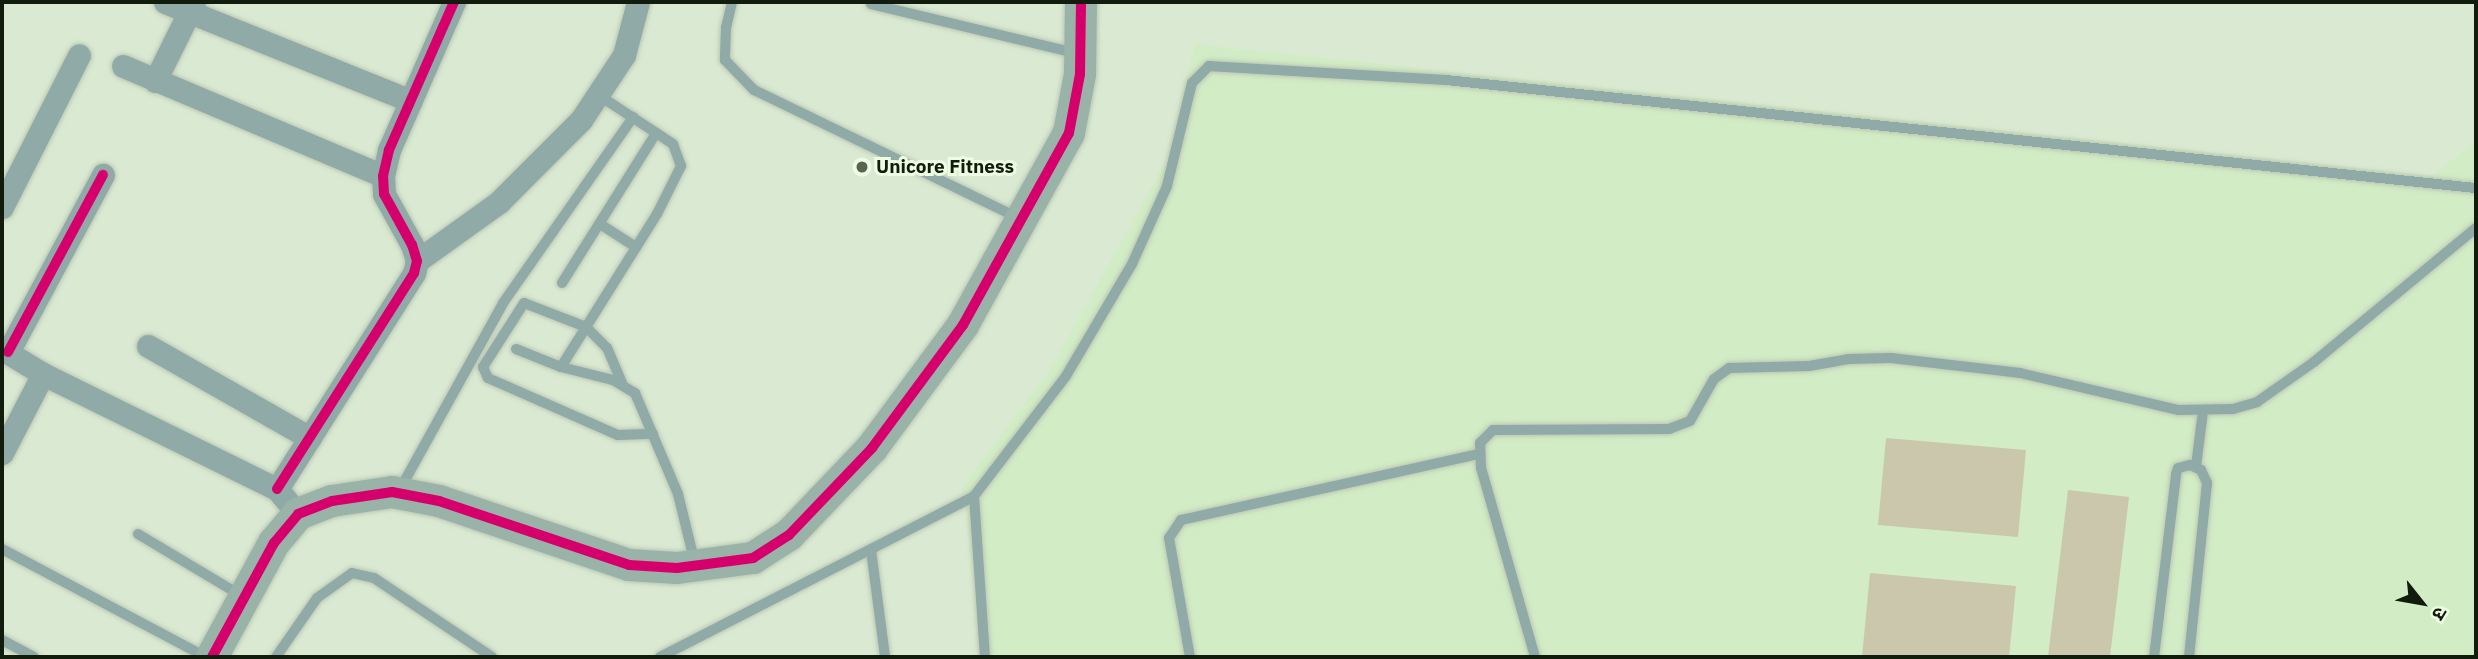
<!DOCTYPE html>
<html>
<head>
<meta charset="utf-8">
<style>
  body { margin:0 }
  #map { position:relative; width:2478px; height:659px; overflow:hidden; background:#daead2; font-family:"IBM Plex Sans","Noto Sans Devanagari",sans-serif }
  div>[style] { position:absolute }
  .built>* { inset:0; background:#d2ecc5 }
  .building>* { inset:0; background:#cbc7ad }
  .roads { filter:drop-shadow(0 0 2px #bbc7b4) drop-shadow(0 0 2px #bbc7b4) }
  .lane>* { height:10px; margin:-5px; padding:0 5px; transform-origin:5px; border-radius:5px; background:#90aaa7 }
  .street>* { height:23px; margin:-11.5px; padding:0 11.5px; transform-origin:11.5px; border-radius:11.5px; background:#90aaa7 }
  .secondary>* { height:32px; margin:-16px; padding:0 16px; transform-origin:16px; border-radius:16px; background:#99b3a9 }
  .cycleway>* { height:10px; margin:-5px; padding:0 5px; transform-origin:5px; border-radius:5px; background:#d6006c }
  .dots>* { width:19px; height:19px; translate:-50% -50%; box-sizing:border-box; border:4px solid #ecfde3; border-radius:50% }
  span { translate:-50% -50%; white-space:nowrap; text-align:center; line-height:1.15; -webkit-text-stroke:6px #ecfde3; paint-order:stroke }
  .poi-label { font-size:19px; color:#121c0c; font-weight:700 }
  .left { translate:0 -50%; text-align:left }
  .frame { position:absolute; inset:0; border:4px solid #121c0c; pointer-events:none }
  .north { position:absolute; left:2387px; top:568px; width:70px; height:70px; -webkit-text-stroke:5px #ecfde3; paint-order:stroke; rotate:121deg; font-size:19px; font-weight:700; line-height:28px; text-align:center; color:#121c0c }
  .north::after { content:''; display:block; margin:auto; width:24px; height:32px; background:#121c0c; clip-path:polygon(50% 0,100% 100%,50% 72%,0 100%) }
</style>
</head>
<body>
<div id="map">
  <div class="built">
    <i style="clip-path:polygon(1195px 44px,2433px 176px,2476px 140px,2476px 657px,984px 657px,962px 487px,1050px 369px,1165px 163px)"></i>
  </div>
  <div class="building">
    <i style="clip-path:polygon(1886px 438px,2026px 450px,2018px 537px,1878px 525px)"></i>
    <i style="clip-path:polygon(2068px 490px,2129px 497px,2110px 657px,2048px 657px)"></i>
    <i style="clip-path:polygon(1870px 573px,2016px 586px,2009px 657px,1862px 657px)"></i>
  </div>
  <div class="roads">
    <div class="lane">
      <i style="left:732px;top:2px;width:26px;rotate:103deg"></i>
      <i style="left:726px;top:27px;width:33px;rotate:92deg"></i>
      <i style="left:725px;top:60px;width:42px;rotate:46deg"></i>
      <i style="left:754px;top:90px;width:294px;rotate:25.8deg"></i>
      <i style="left:871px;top:4px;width:214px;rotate:13.5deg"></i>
      <i style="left:600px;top:224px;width:43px;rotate:32.6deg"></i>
      <i style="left:562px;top:283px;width:177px;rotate:-57.9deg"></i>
      <i style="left:516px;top:349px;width:48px;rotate:21.8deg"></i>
      <i style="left:561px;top:367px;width:54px;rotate:14deg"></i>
      <i style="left:613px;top:380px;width:26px;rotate:31deg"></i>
      <i style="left:635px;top:393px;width:110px;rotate:66.9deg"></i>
      <i style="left:678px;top:494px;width:71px;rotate:76.2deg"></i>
      <i style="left:561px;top:367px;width:181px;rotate:-57.9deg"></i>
      <i style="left:657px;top:214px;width:54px;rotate:-63.4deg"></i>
      <i style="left:681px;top:166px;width:23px;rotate:-110deg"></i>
      <i style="left:673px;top:144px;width:87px;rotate:-146.7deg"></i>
      <i style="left:622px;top:383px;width:38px;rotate:-113deg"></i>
      <i style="left:607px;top:348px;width:30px;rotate:-135deg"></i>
      <i style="left:586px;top:327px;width:66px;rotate:-158.8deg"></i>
      <i style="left:524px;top:303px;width:76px;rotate:122.6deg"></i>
      <i style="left:483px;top:367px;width:12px;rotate:66deg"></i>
      <i style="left:488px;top:378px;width:142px;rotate:23.7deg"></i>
      <i style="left:618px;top:435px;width:35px;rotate:-2deg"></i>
      <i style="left:2196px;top:466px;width:55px;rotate:-82.7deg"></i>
      <i style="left:399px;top:491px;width:215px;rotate:-61deg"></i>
      <i style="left:503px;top:303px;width:227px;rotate:-55deg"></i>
      <i style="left:974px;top:496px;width:161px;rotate:86.1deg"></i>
      <i style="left:138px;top:534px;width:121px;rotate:30.8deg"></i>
      <i style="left:2px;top:549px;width:231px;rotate:27.9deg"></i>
      <i style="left:871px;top:550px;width:108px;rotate:82.5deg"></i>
      <i style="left:2px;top:640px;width:36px;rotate:28deg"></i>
      <i style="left:276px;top:657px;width:72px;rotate:-55.2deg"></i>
      <i style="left:317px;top:598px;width:43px;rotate:-35.5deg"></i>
      <i style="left:352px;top:573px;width:23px;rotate:13deg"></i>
      <i style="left:374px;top:578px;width:142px;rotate:33.8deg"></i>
      <i style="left:660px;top:657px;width:353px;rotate:-27.1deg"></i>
      <i style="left:974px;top:496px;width:151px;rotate:-52.5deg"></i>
      <i style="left:1066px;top:376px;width:130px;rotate:-59.5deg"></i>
      <i style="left:1132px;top:264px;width:85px;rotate:-65.8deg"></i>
      <i style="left:1167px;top:186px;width:106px;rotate:-76.4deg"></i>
      <i style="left:1192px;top:83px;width:24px;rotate:-45deg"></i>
      <i style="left:1209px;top:66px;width:237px;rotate:3.4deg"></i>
      <i style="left:1446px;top:80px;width:1036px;rotate:5.99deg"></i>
      <i style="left:1190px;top:657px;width:121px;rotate:-100deg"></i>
      <i style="left:1169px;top:538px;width:22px;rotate:-56deg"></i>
      <i style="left:1181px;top:520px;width:305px;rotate:-12.5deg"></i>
      <i style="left:1535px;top:657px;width:197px;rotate:-105.9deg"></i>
      <i style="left:1481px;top:468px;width:25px;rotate:-92deg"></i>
      <i style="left:1480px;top:443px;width:18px;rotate:-45deg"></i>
      <i style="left:1493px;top:430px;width:176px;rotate:-0.3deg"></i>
      <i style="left:1669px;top:429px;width:22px;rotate:-21deg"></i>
      <i style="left:1690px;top:421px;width:48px;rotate:-60.3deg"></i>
      <i style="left:1714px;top:379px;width:19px;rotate:-36deg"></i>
      <i style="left:1729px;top:368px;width:80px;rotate:-1.4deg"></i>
      <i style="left:1809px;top:366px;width:40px;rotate:-10deg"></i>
      <i style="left:1848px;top:359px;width:43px;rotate:-1.3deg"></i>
      <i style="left:1891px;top:358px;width:130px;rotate:6.6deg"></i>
      <i style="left:2020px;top:373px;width:162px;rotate:13.2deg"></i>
      <i style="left:2178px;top:410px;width:55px;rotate:-1deg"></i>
      <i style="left:2233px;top:409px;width:25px;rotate:-16deg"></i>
      <i style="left:2257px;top:402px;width:70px;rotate:-35.1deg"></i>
      <i style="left:2314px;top:362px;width:210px;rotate:-39.6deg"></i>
      <i style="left:2154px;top:657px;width:184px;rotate:-83.1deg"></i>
      <i style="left:2176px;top:474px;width:6px;rotate:-72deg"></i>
      <i style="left:2178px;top:468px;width:12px;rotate:-14deg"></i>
      <i style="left:2190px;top:465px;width:12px;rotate:24deg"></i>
      <i style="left:2201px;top:470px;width:14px;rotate:65deg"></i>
      <i style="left:2207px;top:483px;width:175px;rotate:95.9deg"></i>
    </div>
    <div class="street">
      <i style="left:165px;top:2px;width:265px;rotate:21.9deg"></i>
      <i style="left:123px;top:66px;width:282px;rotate:22.9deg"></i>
      <i style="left:155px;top:81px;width:88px;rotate:-63.7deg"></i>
      <i style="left:2px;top:207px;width:170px;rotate:-63.1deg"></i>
      <i style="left:417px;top:261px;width:101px;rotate:-35.7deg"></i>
      <i style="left:499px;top:202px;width:116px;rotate:-45deg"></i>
      <i style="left:581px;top:120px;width:78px;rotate:-56.5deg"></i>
      <i style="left:624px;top:55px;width:55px;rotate:-75.2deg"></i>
      <i style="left:148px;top:346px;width:186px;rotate:29.6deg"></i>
      <i style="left:2px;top:349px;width:48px;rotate:31.4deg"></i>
      <i style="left:43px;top:374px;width:261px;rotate:26.2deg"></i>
      <i style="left:277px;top:489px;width:33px;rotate:50deg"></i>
      <i style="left:8px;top:352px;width:201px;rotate:-61.8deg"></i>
      <i style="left:2px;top:453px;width:89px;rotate:-62.6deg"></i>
      <i style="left:277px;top:489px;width:256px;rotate:-57.6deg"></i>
      <i style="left:414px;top:273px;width:12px;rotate:-76deg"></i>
      <i style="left:417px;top:261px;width:17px;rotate:-107deg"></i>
      <i style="left:412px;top:245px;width:58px;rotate:-118.8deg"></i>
      <i style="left:384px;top:194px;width:18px;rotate:-93deg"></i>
      <i style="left:383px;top:176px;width:27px;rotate:-77deg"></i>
      <i style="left:389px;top:150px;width:162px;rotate:-66.3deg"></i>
    </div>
    <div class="secondary">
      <i style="left:212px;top:657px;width:130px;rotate:-61.5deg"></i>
      <i style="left:274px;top:543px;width:38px;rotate:-50deg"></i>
      <i style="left:298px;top:514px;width:36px;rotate:-21deg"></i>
      <i style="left:332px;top:501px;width:61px;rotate:-8.5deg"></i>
      <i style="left:392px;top:492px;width:48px;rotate:10.8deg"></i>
      <i style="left:439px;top:501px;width:200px;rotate:18.6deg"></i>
      <i style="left:629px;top:565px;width:48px;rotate:3.6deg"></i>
      <i style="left:677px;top:568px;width:77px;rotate:-7.5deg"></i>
      <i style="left:753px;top:558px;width:43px;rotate:-32.6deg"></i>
      <i style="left:789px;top:535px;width:120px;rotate:-46.3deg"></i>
      <i style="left:872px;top:448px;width:153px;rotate:-53.5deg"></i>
      <i style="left:963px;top:325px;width:219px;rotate:-61.1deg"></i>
      <i style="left:1069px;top:133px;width:60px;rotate:-79.4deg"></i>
      <i style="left:1080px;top:74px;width:72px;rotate:-89.2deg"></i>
    </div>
  </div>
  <div class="cycleway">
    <i style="left:8px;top:352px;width:201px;rotate:-61.8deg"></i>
    <i style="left:277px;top:489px;width:256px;rotate:-57.6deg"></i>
    <i style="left:414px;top:273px;width:12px;rotate:-76deg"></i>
    <i style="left:417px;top:261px;width:17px;rotate:-107deg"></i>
    <i style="left:412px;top:245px;width:58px;rotate:-118.8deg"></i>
    <i style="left:384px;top:194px;width:18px;rotate:-93deg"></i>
    <i style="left:383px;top:176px;width:27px;rotate:-77deg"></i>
    <i style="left:389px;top:150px;width:162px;rotate:-66.3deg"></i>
    <i style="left:212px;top:657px;width:130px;rotate:-61.5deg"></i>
    <i style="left:274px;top:543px;width:38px;rotate:-50deg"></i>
    <i style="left:298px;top:514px;width:36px;rotate:-21deg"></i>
    <i style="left:332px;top:501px;width:61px;rotate:-8.5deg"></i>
    <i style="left:392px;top:492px;width:48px;rotate:10.8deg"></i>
    <i style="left:439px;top:501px;width:200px;rotate:18.6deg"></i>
    <i style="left:629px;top:565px;width:48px;rotate:3.6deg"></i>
    <i style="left:677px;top:568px;width:77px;rotate:-7.5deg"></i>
    <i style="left:753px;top:558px;width:43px;rotate:-32.6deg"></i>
    <i style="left:789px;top:535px;width:120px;rotate:-46.3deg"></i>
    <i style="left:872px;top:448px;width:153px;rotate:-53.5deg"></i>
    <i style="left:963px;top:325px;width:219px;rotate:-61.1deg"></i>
    <i style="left:1069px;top:133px;width:60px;rotate:-79.4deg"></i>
    <i style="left:1080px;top:74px;width:72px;rotate:-89.2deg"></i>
  </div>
  <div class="dots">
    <i style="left:862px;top:167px;background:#586451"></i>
  </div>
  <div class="poi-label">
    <span class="left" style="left:876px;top:167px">Unicore Fitness</span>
  </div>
  <div class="frame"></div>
  <div class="north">उ</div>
</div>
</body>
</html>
